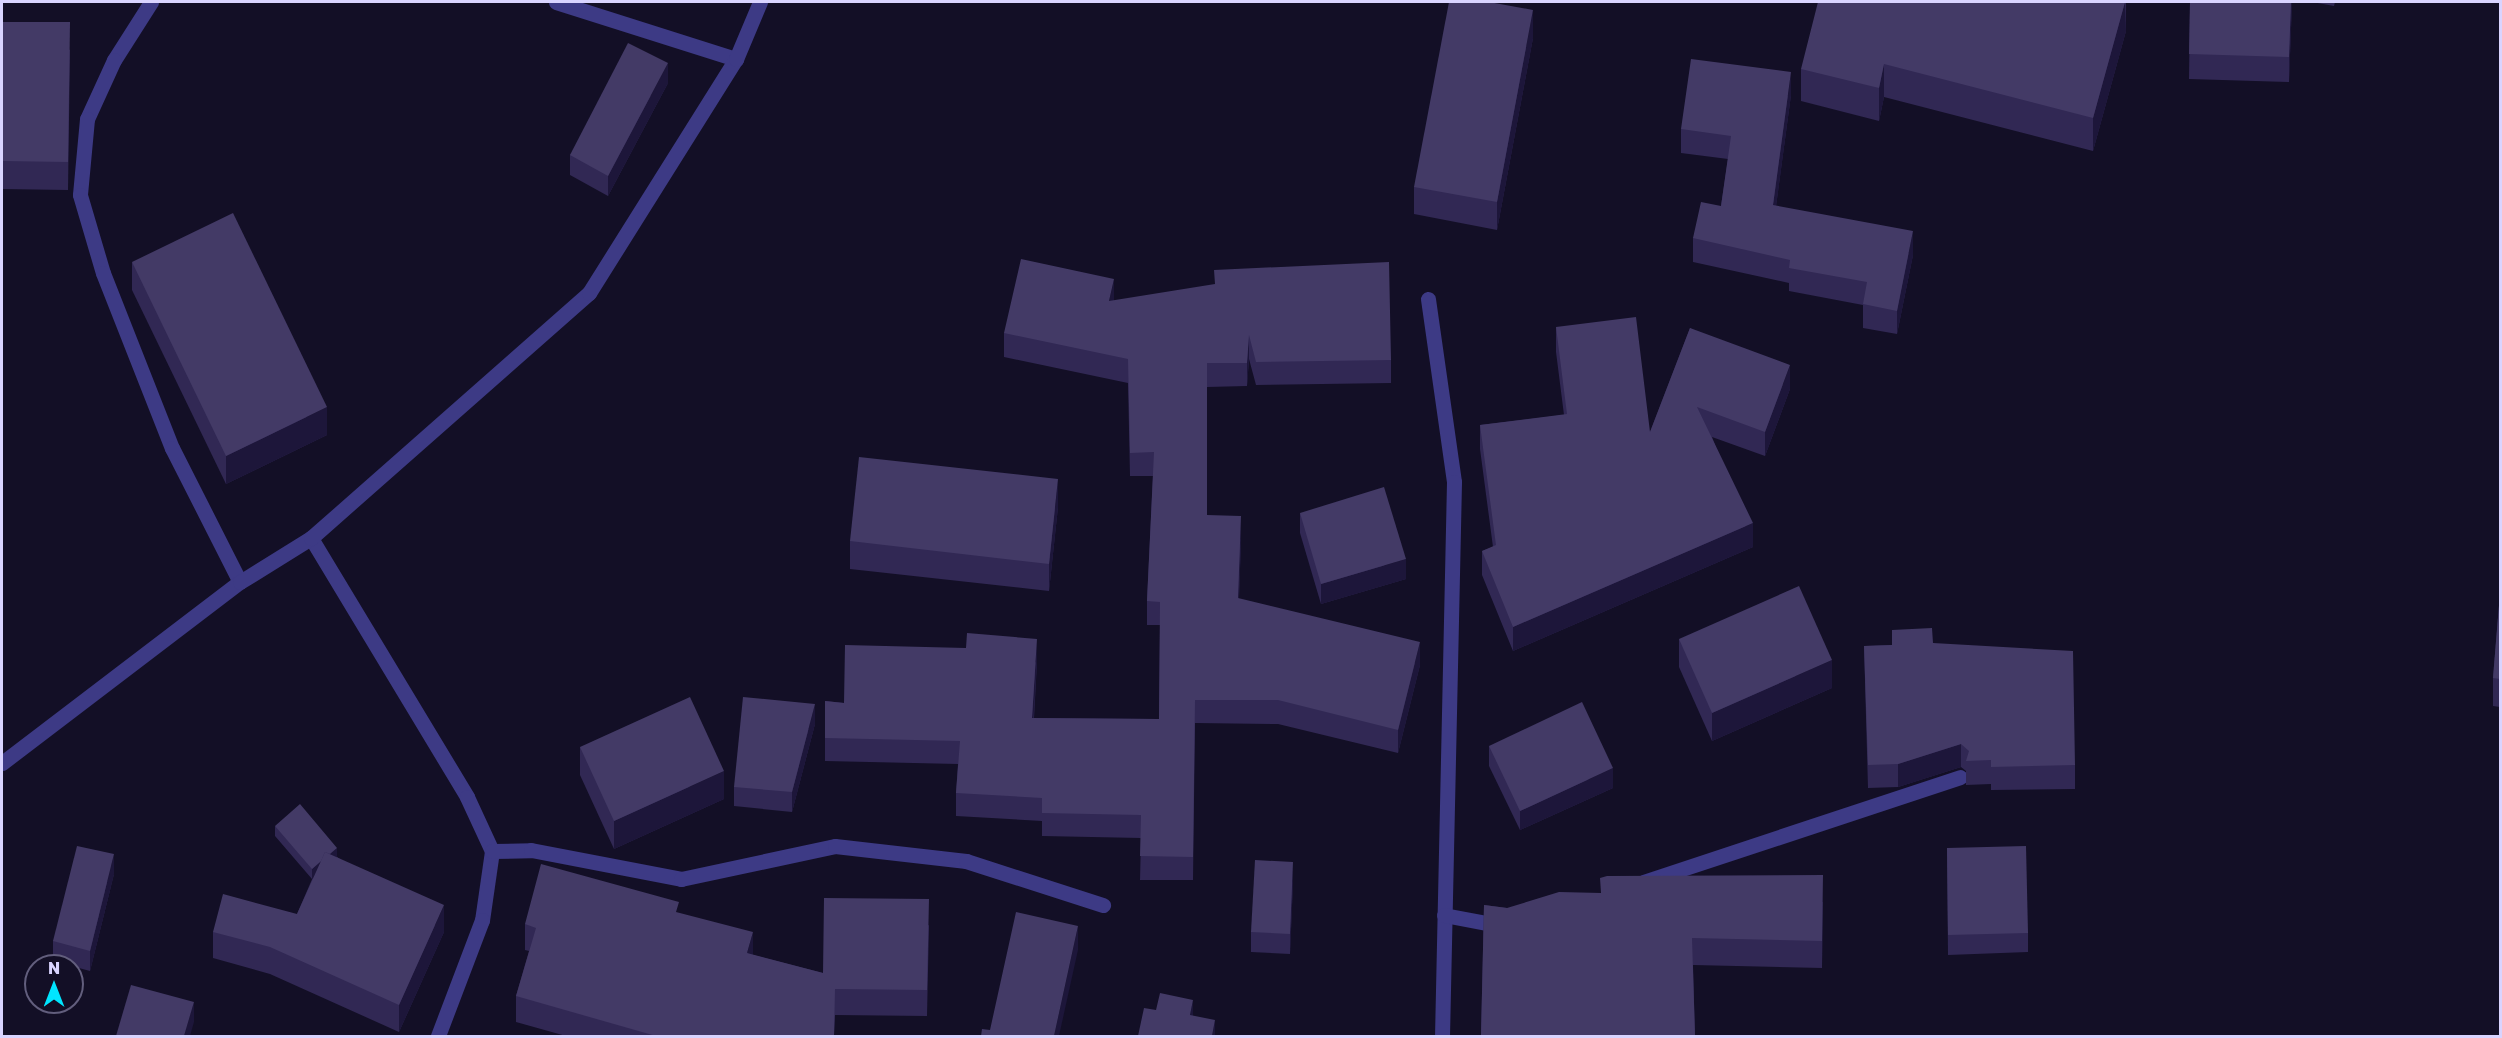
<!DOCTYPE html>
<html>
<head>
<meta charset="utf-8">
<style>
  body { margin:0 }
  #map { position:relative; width:2502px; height:1038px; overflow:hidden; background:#130f26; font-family:"Golos Text",sans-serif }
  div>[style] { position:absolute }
  .minor>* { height:15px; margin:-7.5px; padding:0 7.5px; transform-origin:7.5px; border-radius:7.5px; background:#3d3a85 }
  .wall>* { inset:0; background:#312854 }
  .shaded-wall>* { inset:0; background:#1d163a }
  .building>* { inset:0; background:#433a66 }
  span { translate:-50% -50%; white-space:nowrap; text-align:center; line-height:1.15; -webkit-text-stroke:4.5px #130f26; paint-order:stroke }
  .frame { position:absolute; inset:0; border:3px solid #d9d4ff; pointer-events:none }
  .north { position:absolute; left:24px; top:954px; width:60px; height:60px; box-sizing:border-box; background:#130f26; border:2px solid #625e7d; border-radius:50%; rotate:0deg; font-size:16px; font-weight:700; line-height:24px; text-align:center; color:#d9d4ff }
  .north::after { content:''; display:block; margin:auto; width:21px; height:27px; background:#00e5ff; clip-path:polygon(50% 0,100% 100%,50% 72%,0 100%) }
</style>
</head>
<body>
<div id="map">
  <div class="minor">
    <i style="left:151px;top:2px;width:69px;rotate:122.5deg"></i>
    <i style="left:114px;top:60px;width:65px;rotate:114.6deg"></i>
    <i style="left:87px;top:119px;width:76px;rotate:95.3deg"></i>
    <i style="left:80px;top:195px;width:81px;rotate:73.6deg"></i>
    <i style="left:103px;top:273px;width:188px;rotate:68.5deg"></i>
    <i style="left:172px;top:448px;width:150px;rotate:63.1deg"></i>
    <i style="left:556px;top:2px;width:189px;rotate:17.6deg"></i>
    <i style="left:1428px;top:299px;width:185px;rotate:81.9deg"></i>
    <i style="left:1454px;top:482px;width:554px;rotate:91.24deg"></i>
    <i style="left:311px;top:538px;width:302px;rotate:58.9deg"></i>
    <i style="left:467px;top:797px;width:60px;rotate:65.2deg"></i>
    <i style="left:492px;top:851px;width:70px;rotate:98.2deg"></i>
    <i style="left:482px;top:920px;width:124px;rotate:110.8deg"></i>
    <i style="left:2px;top:763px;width:299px;rotate:-37.3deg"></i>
    <i style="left:240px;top:582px;width:84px;rotate:-31.8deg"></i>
    <i style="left:311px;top:538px;width:371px;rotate:-41.4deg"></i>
    <i style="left:589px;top:293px;width:276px;rotate:-57.9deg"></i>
    <i style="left:736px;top:59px;width:62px;rotate:-67.2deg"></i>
    <i style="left:492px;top:851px;width:39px;rotate:-1deg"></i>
    <i style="left:531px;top:850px;width:153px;rotate:10.9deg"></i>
    <i style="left:681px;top:879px;width:157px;rotate:-12.1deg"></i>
    <i style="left:835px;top:846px;width:132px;rotate:6.5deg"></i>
    <i style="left:966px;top:861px;width:144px;rotate:17.8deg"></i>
    <i style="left:1643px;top:882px;width:334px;rotate:-18.3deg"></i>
    <i style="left:1444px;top:915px;width:60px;rotate:10.6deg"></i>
  </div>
  <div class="wall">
    <i style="clip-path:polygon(2126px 2px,2126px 31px,2093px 151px,1884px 97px,1879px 121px,1801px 101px,1801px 69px)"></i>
    <i style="clip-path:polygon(2190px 2px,2292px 2px,2289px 82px,2189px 79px)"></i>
    <i style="clip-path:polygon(2312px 2px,2335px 2px,2334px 6px)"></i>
    <i style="clip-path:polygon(2px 22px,70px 50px,68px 190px,2px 189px)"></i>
    <i style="clip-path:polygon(1533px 38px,1497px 230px,1414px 214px,1414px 187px)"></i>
    <i style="clip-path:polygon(668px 83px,608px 196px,570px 175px,570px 155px)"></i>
    <i style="clip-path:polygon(1791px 95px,1776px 206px,1913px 255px,1897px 334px,1863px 328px,1863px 305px,1789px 291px,1789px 283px,1693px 262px,1693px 238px,1721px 206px,1728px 159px,1681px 153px,1681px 129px)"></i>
    <i style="clip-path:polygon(132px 262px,327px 435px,226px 484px,132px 290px)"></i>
    <i style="clip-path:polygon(1114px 301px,1391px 360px,1391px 383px,1256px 385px,1249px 359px,1247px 386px,1207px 387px,1207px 515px,1241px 540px,1239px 599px,1420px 665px,1398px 753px,1278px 724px,1195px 723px,1193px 880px,1140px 880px,1141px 838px,1042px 836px,1042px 821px,956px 816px,956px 793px,958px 764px,825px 761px,825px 701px,844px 703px,1037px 662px,1034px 718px,1159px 719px,1160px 625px,1147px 625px,1147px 601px,1153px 476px,1130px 476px,1128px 383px,1004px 357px,1004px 333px)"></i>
    <i style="clip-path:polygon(1556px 327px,1650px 432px,1690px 328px,1790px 389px,1765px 456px,1712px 437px,1753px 547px,1513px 651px,1482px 575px,1482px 551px,1493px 547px,1480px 449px,1480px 425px,1564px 415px,1556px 352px)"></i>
    <i style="clip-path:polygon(1058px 507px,1049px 591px,850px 569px,850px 541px)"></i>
    <i style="clip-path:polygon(1300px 513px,1406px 579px,1321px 604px,1300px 533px)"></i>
    <i style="clip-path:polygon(2500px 593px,2500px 707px,2493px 706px,2493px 678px)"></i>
    <i style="clip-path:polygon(1892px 630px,1933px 643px,2075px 765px,2075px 789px,1991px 790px,1991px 784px,1966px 785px,1966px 771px,1961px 767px,1898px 787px,1868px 788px,1864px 646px,1892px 645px)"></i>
    <i style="clip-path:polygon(1679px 639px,1832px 688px,1712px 741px,1679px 667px)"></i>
    <i style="clip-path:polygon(815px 724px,792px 812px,734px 806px,734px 787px)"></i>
    <i style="clip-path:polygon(1489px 746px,1613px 788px,1520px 830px,1489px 766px)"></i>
    <i style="clip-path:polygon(580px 747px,724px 799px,614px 849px,580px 775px)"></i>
    <i style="clip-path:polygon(275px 826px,337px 857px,444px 932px,399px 1032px,270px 974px,213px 958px,213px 932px,297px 914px,313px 877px,312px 879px,275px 836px)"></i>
    <i style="clip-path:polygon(1947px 848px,2028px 933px,2028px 952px,1948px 955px)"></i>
    <i style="clip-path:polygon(114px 874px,90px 971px,53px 961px,53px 941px)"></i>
    <i style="clip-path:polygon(1293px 882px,1290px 954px,1251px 952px,1251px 932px)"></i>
    <i style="clip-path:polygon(1823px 902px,1822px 968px,1693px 965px,1695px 1036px,1481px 1036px,1484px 905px,1507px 908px)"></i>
    <i style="clip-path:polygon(679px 913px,753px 955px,823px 973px,929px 925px,927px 1016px,835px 1015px,834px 1036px,566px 1036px,516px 1022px,516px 996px,529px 951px,525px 950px,525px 924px)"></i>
  </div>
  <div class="shaded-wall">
    <i style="clip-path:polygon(2125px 2px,2126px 31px,2093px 151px,2093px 118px)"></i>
    <i style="clip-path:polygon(2291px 2px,2292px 2px,2289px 82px,2289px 57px)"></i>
    <i style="clip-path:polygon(1533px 10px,1533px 38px,1497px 230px,1497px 202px)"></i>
    <i style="clip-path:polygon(668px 63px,668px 83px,608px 196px,608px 176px)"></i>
    <i style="clip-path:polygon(1884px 64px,1884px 97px,1879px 121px,1879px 88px)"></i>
    <i style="clip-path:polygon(1791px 72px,1791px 95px,1773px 229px,1773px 205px)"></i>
    <i style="clip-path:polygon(1913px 231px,1913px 255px,1897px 334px,1897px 311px)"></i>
    <i style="clip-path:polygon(1114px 279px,1114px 302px,1109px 301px)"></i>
    <i style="clip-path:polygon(1249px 335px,1249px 359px,1247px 386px,1247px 363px)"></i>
    <i style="clip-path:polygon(1790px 365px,1790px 389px,1765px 456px,1765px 432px)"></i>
    <i style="clip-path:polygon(327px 407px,327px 435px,226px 484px,226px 456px)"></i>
    <i style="clip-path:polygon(1058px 479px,1058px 507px,1049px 591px,1049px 564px)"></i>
    <i style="clip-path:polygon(1241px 516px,1241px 540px,1238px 622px,1238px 598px)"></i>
    <i style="clip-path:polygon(1753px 523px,1753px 547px,1513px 651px,1513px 627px)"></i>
    <i style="clip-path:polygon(1406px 559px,1406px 579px,1321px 604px,1321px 584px)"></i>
    <i style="clip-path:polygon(1037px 639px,1037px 662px,1032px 742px,1032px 718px)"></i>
    <i style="clip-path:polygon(1420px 642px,1420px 665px,1398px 753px,1398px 730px)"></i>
    <i style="clip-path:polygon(1832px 660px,1832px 688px,1712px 741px,1712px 713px)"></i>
    <i style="clip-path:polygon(815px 704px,815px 724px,792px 812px,792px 792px)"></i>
    <i style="clip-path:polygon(1961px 744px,1961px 767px,1898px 787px,1898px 764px)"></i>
    <i style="clip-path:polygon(1613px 768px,1613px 788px,1520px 830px,1520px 811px)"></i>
    <i style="clip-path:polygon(724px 771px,724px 799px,614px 849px,614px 821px)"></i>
    <i style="clip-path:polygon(337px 848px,337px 858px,312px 879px,312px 869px)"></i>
    <i style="clip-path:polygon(114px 854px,114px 874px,90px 971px,90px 951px)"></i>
    <i style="clip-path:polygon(1293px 862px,1293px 882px,1290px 954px,1290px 934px)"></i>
    <i style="clip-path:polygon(1823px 875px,1823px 902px,1822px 968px,1822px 941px)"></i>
    <i style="clip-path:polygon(444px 905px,444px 932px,399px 1032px,399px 1005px)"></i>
    <i style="clip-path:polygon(1078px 926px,1078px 950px,1059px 1036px,1054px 1036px)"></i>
    <i style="clip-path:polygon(753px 932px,753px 957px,747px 953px)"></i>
    <i style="clip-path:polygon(1193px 1000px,1193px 1024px,1190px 1015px)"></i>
    <i style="clip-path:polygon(194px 1002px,194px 1022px,190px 1036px,184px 1036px)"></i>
    <i style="clip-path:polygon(1215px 1020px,1215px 1036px,1212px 1036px)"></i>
  </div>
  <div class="building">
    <i style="clip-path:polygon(1449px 2px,1489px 2px,1533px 10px,1497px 202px,1414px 187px)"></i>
    <i style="clip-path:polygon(1818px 2px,2125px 2px,2093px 118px,1884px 64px,1879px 88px,1801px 69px)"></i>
    <i style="clip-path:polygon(2190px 2px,2291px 2px,2289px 57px,2189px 54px)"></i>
    <i style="clip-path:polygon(2px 22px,70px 22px,68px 162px,2px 161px)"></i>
    <i style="clip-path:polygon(628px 43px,668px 63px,608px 176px,570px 155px)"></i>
    <i style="clip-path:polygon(1691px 59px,1791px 72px,1773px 205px,1913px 231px,1897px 311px,1863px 304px,1867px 282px,1789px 268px,1790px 260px,1693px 238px,1701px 202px,1721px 206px,1731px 136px,1681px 129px)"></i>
    <i style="clip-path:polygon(233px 213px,327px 407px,226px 456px,132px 262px)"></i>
    <i style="clip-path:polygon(1021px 259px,1114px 279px,1109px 301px,1215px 284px,1214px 270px,1389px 262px,1391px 360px,1256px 362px,1249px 335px,1247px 363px,1207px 363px,1207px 515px,1241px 516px,1238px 598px,1420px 642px,1398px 730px,1278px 700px,1195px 700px,1193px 857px,1140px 856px,1141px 815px,1042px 813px,1042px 798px,956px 793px,960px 741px,825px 738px,825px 701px,844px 703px,845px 645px,966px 648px,967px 633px,1037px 639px,1032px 718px,1159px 719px,1160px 602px,1147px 601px,1154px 452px,1130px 453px,1128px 359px,1004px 333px)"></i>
    <i style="clip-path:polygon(1636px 317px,1650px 432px,1690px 328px,1790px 365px,1765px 432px,1697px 407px,1753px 523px,1513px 627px,1482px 551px,1496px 545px,1480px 425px,1567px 414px,1556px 327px)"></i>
    <i style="clip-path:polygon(859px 457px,1058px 479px,1049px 564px,850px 541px)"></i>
    <i style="clip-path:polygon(1384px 487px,1406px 559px,1321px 584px,1300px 513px)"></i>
    <i style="clip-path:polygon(1799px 586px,1832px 660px,1712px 713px,1679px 639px)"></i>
    <i style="clip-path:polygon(2500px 593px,2500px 679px,2493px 678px)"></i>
    <i style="clip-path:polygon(1932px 628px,1933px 643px,2073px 651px,2075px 765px,1991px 767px,1991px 760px,1966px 761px,1969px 751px,1961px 744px,1898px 764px,1868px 765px,1864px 646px,1892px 645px,1892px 630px)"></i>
    <i style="clip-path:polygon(690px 697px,724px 771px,614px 821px,580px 747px)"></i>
    <i style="clip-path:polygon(743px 697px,815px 704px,792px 792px,734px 787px)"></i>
    <i style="clip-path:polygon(1582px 702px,1613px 768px,1520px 811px,1489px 746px)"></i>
    <i style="clip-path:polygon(300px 804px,337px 848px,330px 854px,325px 852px,321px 861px,312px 869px,275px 826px)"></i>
    <i style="clip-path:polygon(77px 846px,114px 854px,90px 951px,53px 941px)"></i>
    <i style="clip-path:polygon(2026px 846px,2028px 933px,1948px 935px,1947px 848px)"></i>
    <i style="clip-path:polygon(325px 852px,444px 905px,399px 1005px,270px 947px,213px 932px,223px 894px,297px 914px)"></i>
    <i style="clip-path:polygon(1255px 860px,1293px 862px,1290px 934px,1251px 932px)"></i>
    <i style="clip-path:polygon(541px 864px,679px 902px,676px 912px,753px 932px,747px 953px,823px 973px,824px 898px,929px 899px,927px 990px,835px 989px,834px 1036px,656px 1036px,516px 996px,536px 928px,525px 924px)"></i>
    <i style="clip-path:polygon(1823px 875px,1822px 941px,1692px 938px,1695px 1036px,1481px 1036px,1484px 905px,1507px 908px,1559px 892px,1601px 893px,1600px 878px,1607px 876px)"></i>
    <i style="clip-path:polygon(1016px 912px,1078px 926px,1054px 1036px,981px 1036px,982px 1029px,990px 1030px)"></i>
    <i style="clip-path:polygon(131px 985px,194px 1002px,184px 1036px,116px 1036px)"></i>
    <i style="clip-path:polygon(1160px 993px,1193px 1000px,1190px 1015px,1215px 1020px,1212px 1036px,1138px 1036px,1144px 1008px,1156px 1010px)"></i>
  </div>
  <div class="frame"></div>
  <div class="north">N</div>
</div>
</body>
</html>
